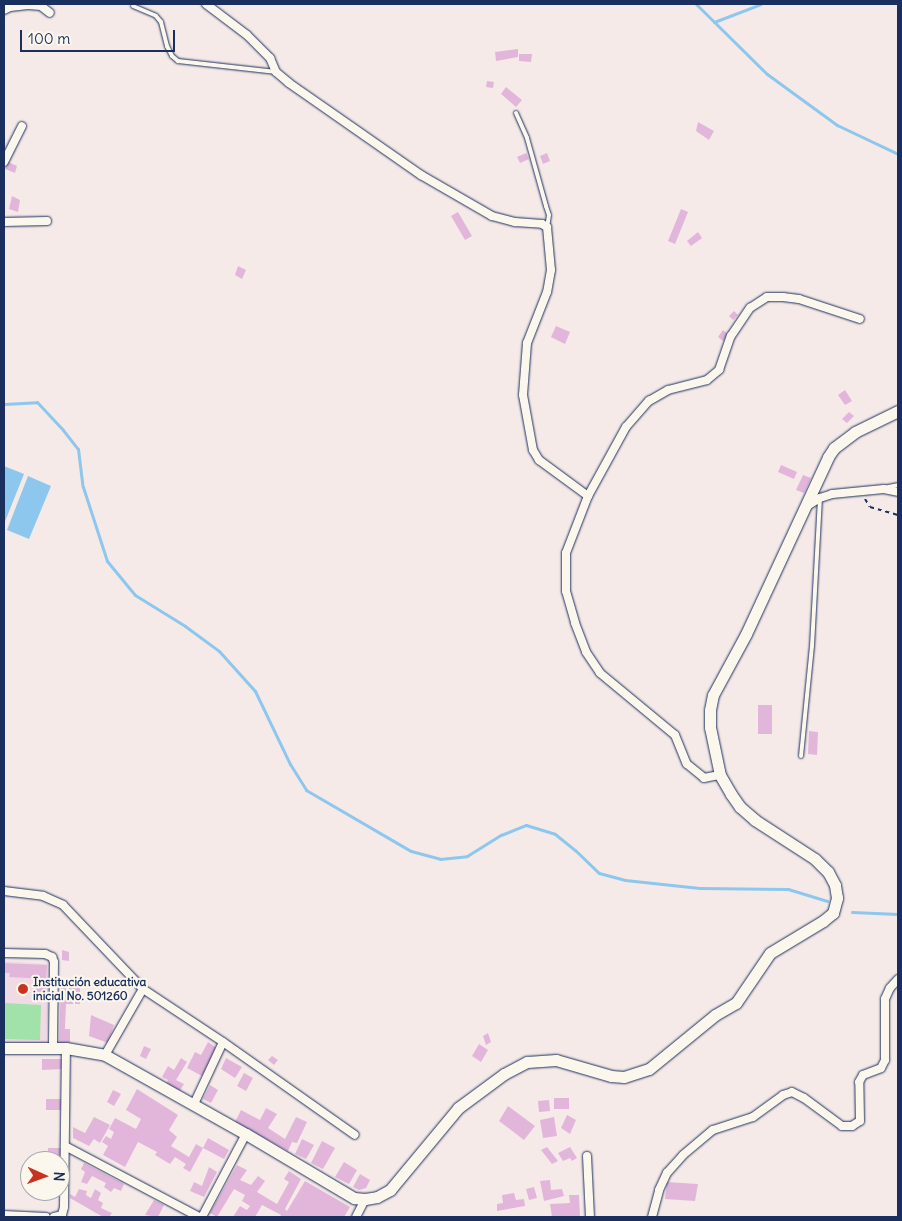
<!DOCTYPE html>
<html>
<head>
<meta charset="utf-8">
<style>
  body { margin:0 }
  #map { position:relative; width:902px; height:1221px; overflow:hidden; background:#f6eae8; font-family:Delius,sans-serif }
  div>[style] { position:absolute }
  .built>* { inset:0; background:#f0dae4 }
  .green>* { inset:0; background:#a1e1aa }
  .water>* { inset:0; background:#8ec7ed }
  .stream>* { height:3px; margin:-1.5px; padding:0 1.5px; transform-origin:1.5px; border-radius:1.5px; background:#8ec7ed }
  .building>* { inset:0; background:#e2b6da }
  .path>* { height:2px; margin-top:-1px; transform-origin:0; background:repeating-linear-gradient(90deg,#1b2f5e 0 4px,transparent 0 8px) }
  .roads { filter:drop-shadow(0 0 1px #1b2f5e) drop-shadow(0 0 1px #1b2f5e) }
  .lane>* { height:4px; margin:-2px; padding:0 2px; transform-origin:2px; border-radius:2px; background:#fbf7ec }
  .street>* { height:8px; margin:-4px; padding:0 4px; transform-origin:4px; border-radius:4px; background:#fbf7ec }
  .secondary>* { height:11px; margin:-5.5px; padding:0 5.5px; transform-origin:5.5px; border-radius:5.5px; background:#fbf7ec }
  .dots>* { width:14px; height:14px; translate:-50% -50%; box-sizing:border-box; border:2px solid #fbf7ec; border-radius:50% }
  span { translate:-50% -50%; white-space:nowrap; text-align:center; line-height:1.15; -webkit-text-stroke:4px #fbf7ec; paint-order:stroke }
  .poi-label { font-size:12px; color:#1b2f5e; font-weight:700 }
  .left { translate:0 -50%; text-align:left }
  .frame { position:absolute; inset:0; border:5px solid #1b2f5e; pointer-events:none }
  .north { position:absolute; left:20px; top:1151px; width:50px; height:50px; box-sizing:border-box; background:#fbf7ec; border:1px solid #a1a7b3; border-radius:50%; rotate:92deg; font-size:14px; font-weight:700; line-height:20px; text-align:center; color:#1b2f5e }
  .north::after { content:''; display:block; margin:auto; width:18px; height:22px; background:#c8321e; clip-path:polygon(50% 0,100% 100%,50% 72%,0 100%) }
  .scale { position:absolute; left:20px; top:30px; width:155px; height:22px; box-sizing:border-box; border:2px solid #1b2f5e; border-top:0; padding-left:6px; font-size:15px; line-height:18px; white-space:nowrap; color:#1b2f5e; -webkit-text-stroke:4px #fbf7ec; paint-order:stroke }
</style>
</head>
<body>
<div id="map">
  <div class="built">
    <i style="clip-path:polygon(4px 961px,49px 964px,46px 1047px,4px 1048px)"></i>
  </div>
  <div class="green">
    <i style="clip-path:polygon(4px 1003px,41px 1005px,40px 1040px,4px 1039px)"></i>
  </div>
  <div class="water">
    <i style="clip-path:polygon(4px 466px,24px 474px,4px 524px)"></i>
    <i style="clip-path:polygon(28px 476px,51px 486px,29px 539px,7px 530px)"></i>
  </div>
  <div class="stream">
    <i style="left:696px;top:4px;width:100px;rotate:44.6deg"></i>
    <i style="left:767px;top:74px;width:87px;rotate:36.1deg"></i>
    <i style="left:837px;top:125px;width:68px;rotate:25.4deg"></i>
    <i style="left:714px;top:22px;width:50px;rotate:-21deg"></i>
    <i style="left:4px;top:404px;width:33px;rotate:-3deg"></i>
    <i style="left:37px;top:402px;width:38px;rotate:47deg"></i>
    <i style="left:63px;top:430px;width:24px;rotate:52deg"></i>
    <i style="left:78px;top:449px;width:38px;rotate:83deg"></i>
    <i style="left:83px;top:487px;width:78px;rotate:72deg"></i>
    <i style="left:107px;top:561px;width:44px;rotate:50.5deg"></i>
    <i style="left:135px;top:595px;width:59px;rotate:31.8deg"></i>
    <i style="left:185px;top:626px;width:42px;rotate:36.3deg"></i>
    <i style="left:219px;top:651px;width:54px;rotate:48deg"></i>
    <i style="left:255px;top:691px;width:81px;rotate:64.4deg"></i>
    <i style="left:290px;top:764px;width:31px;rotate:58deg"></i>
    <i style="left:306px;top:790px;width:121px;rotate:30.2deg"></i>
    <i style="left:411px;top:851px;width:30px;rotate:15deg"></i>
    <i style="left:440px;top:859px;width:27px;rotate:-6deg"></i>
    <i style="left:467px;top:856px;width:40px;rotate:-32deg"></i>
    <i style="left:501px;top:835px;width:27px;rotate:-22deg"></i>
    <i style="left:526px;top:825px;width:30px;rotate:17deg"></i>
    <i style="left:555px;top:834px;width:26px;rotate:39deg"></i>
    <i style="left:575px;top:850px;width:33px;rotate:44deg"></i>
    <i style="left:599px;top:873px;width:27px;rotate:15deg"></i>
    <i style="left:625px;top:880px;width:75px;rotate:6.1deg"></i>
    <i style="left:700px;top:888px;width:88px;rotate:0.7deg"></i>
    <i style="left:788px;top:889px;width:41px;rotate:17.1deg"></i>
    <i style="left:852px;top:912px;width:46px;rotate:2.5deg"></i>
  </div>
  <div class="building">
    <i style="clip-path:polygon(518px 49px,518px 57px,496px 61px,495px 52px)"></i>
    <i style="clip-path:polygon(519px 54px,532px 54px,531px 62px,519px 61px)"></i>
    <i style="clip-path:polygon(487px 81px,494px 82px,493px 88px,486px 87px)"></i>
    <i style="clip-path:polygon(506px 87px,522px 100px,516px 107px,501px 94px)"></i>
    <i style="clip-path:polygon(698px 122px,714px 131px,709px 140px,696px 131px)"></i>
    <i style="clip-path:polygon(526px 153px,529px 159px,520px 163px,517px 157px)"></i>
    <i style="clip-path:polygon(547px 153px,550px 161px,543px 164px,540px 156px)"></i>
    <i style="clip-path:polygon(8px 162px,17px 166px,15px 173px,5px 169px)"></i>
    <i style="clip-path:polygon(12px 196px,20px 200px,18px 212px,9px 209px)"></i>
    <i style="clip-path:polygon(681px 209px,688px 212px,675px 244px,668px 241px)"></i>
    <i style="clip-path:polygon(458px 212px,472px 236px,465px 240px,451px 216px)"></i>
    <i style="clip-path:polygon(698px 232px,702px 238px,691px 246px,687px 241px)"></i>
    <i style="clip-path:polygon(238px 266px,246px 270px,242px 279px,235px 275px)"></i>
    <i style="clip-path:polygon(734px 311px,738px 315px,733px 320px,729px 316px)"></i>
    <i style="clip-path:polygon(556px 326px,570px 332px,565px 344px,551px 337px)"></i>
    <i style="clip-path:polygon(723px 330px,728px 334px,723px 341px,718px 337px)"></i>
    <i style="clip-path:polygon(845px 390px,852px 401px,845px 405px,838px 395px)"></i>
    <i style="clip-path:polygon(849px 412px,854px 416px,847px 423px,842px 419px)"></i>
    <i style="clip-path:polygon(781px 465px,797px 472px,794px 479px,778px 472px)"></i>
    <i style="clip-path:polygon(803px 475px,811px 478px,804px 493px,796px 490px)"></i>
    <i style="clip-path:polygon(758px 705px,772px 705px,772px 734px,758px 734px)"></i>
    <i style="clip-path:polygon(809px 731px,818px 732px,817px 755px,808px 754px)"></i>
    <i style="clip-path:polygon(62px 950px,69px 952px,69px 961px,62px 960px)"></i>
    <i style="clip-path:polygon(4px 963px,47px 965px,46px 979px,9px 977px,10px 973px,4px 973px)"></i>
    <i style="clip-path:polygon(61px 984px,80px 984px,80px 1004px,66px 1004px,65px 1029px,70px 1029px,70px 1044px,59px 1044px)"></i>
    <i style="clip-path:polygon(36px 986px,46px 986px,46px 999px,36px 999px)"></i>
    <i style="clip-path:polygon(91px 1015px,114px 1025px,108px 1043px,89px 1036px)"></i>
    <i style="clip-path:polygon(488px 1033px,491px 1042px,486px 1045px,483px 1036px)"></i>
    <i style="clip-path:polygon(208px 1042px,217px 1048px,202px 1076px,187px 1068px,195px 1052px,201px 1055px)"></i>
    <i style="clip-path:polygon(479px 1044px,488px 1050px,481px 1062px,472px 1056px)"></i>
    <i style="clip-path:polygon(144px 1046px,151px 1049px,146px 1059px,140px 1056px)"></i>
    <i style="clip-path:polygon(272px 1056px,278px 1060px,274px 1065px,268px 1060px)"></i>
    <i style="clip-path:polygon(181px 1058px,187px 1062px,176px 1080px,184px 1084px,179px 1092px,166px 1085px,168px 1080px,162px 1077px,168px 1066px,174px 1070px)"></i>
    <i style="clip-path:polygon(226px 1058px,242px 1067px,235px 1078px,221px 1069px)"></i>
    <i style="clip-path:polygon(42px 1059px,62px 1059px,63px 1069px,42px 1070px)"></i>
    <i style="clip-path:polygon(244px 1073px,253px 1078px,246px 1091px,237px 1086px)"></i>
    <i style="clip-path:polygon(210px 1085px,218px 1090px,211px 1103px,203px 1099px)"></i>
    <i style="clip-path:polygon(137px 1089px,178px 1115px,169px 1130px,177px 1137px,171px 1146px,189px 1157px,196px 1144px,203px 1148px,208px 1138px,229px 1150px,224px 1159px,203px 1148px,190px 1172px,183px 1168px,186px 1164px,175px 1157px,170px 1164px,155px 1155px,157px 1152px,138px 1142px,125px 1167px,103px 1155px,108px 1146px,102px 1142px,106px 1136px,111px 1139px,114px 1132px,109px 1129px,115px 1118px,136px 1129px,141px 1119px,126px 1110px)"></i>
    <i style="clip-path:polygon(113px 1090px,121px 1094px,114px 1106px,107px 1102px)"></i>
    <i style="clip-path:polygon(554px 1098px,569px 1098px,569px 1109px,554px 1109px)"></i>
    <i style="clip-path:polygon(46px 1099px,63px 1099px,63px 1110px,46px 1110px)"></i>
    <i style="clip-path:polygon(549px 1100px,550px 1111px,539px 1112px,538px 1101px)"></i>
    <i style="clip-path:polygon(508px 1106px,535px 1126px,524px 1140px,499px 1121px)"></i>
    <i style="clip-path:polygon(266px 1108px,277px 1114px,268px 1128px,285px 1139px,296px 1117px,307px 1122px,297px 1143px,292px 1142px,288px 1151px,235px 1122px,241px 1110px,260px 1120px)"></i>
    <i style="clip-path:polygon(567px 1115px,576px 1120px,570px 1134px,561px 1128px)"></i>
    <i style="clip-path:polygon(94px 1117px,110px 1125px,100px 1143px,94px 1139px,89px 1146px,73px 1138px,73px 1127px,85px 1133px)"></i>
    <i style="clip-path:polygon(554px 1117px,557px 1136px,543px 1138px,540px 1120px)"></i>
    <i style="clip-path:polygon(302px 1139px,314px 1145px,306px 1159px,295px 1154px)"></i>
    <i style="clip-path:polygon(322px 1141px,335px 1148px,323px 1169px,311px 1163px)"></i>
    <i style="clip-path:polygon(547px 1147px,558px 1161px,552px 1164px,541px 1150px)"></i>
    <i style="clip-path:polygon(570px 1147px,577px 1158px,572px 1161px,570px 1158px,563px 1161px,558px 1153px)"></i>
    <i style="clip-path:polygon(48px 1148px,61px 1148px,61px 1157px,48px 1157px)"></i>
    <i style="clip-path:polygon(344px 1162px,357px 1170px,349px 1184px,335px 1177px)"></i>
    <i style="clip-path:polygon(84px 1163px,124px 1184px,121px 1191px,114px 1188px,111px 1192px,104px 1187px,106px 1183px,92px 1176px,87px 1184px,81px 1182px,85px 1172px,81px 1169px)"></i>
    <i style="clip-path:polygon(237px 1165px,247px 1170px,240px 1180px,251px 1185px,258px 1176px,265px 1181px,257px 1192px,277px 1204px,289px 1182px,284px 1179px,289px 1171px,301px 1179px,285px 1209px,287px 1211px,305px 1181px,350px 1207px,344px 1217px,280px 1217px,281px 1215px,262px 1205px,255px 1217px,233px 1217px,240px 1206px,247px 1210px,250px 1206px,242px 1201px,245px 1195px,234px 1189px,217px 1217px,210px 1213px)"></i>
    <i style="clip-path:polygon(209px 1167px,217px 1172px,204px 1197px,190px 1191px,194px 1182px,202px 1186px)"></i>
    <i style="clip-path:polygon(360px 1174px,370px 1180px,366px 1188px,359px 1190px,353px 1187px)"></i>
    <i style="clip-path:polygon(550px 1180px,551px 1190px,562px 1189px,564px 1196px,544px 1201px,540px 1181px)"></i>
    <i style="clip-path:polygon(667px 1182px,698px 1184px,695px 1201px,665px 1199px)"></i>
    <i style="clip-path:polygon(534px 1187px,537px 1198px,529px 1200px,526px 1189px)"></i>
    <i style="clip-path:polygon(79px 1189px,87px 1191px,86px 1195px,91px 1198px,95px 1189px,101px 1193px,98px 1200px,103px 1203px,101px 1208px,112px 1213px,109px 1217px,103px 1217px,70px 1198px,70px 1194px,75px 1197px)"></i>
    <i style="clip-path:polygon(514px 1193px,516px 1200px,524px 1199px,525px 1206px,497px 1211px,497px 1204px,503px 1203px,502px 1195px)"></i>
    <i style="clip-path:polygon(569px 1195px,579px 1195px,580px 1217px,552px 1217px,550px 1204px,570px 1203px)"></i>
    <i style="clip-path:polygon(154px 1200px,164px 1205px,158px 1217px,145px 1215px)"></i>
  </div>
  <div class="path">
    <i style="left:865px;top:499px;width:9px;rotate:58deg"></i>
    <i style="left:870px;top:507px;width:29px;rotate:16deg"></i>
  </div>
  <div class="roads">
    <div class="lane">
      <i style="left:133px;top:6px;width:25px;rotate:23deg"></i>
      <i style="left:156px;top:16px;width:8px;rotate:50deg"></i>
      <i style="left:161px;top:22px;width:25px;rotate:76deg"></i>
      <i style="left:167px;top:46px;width:11px;rotate:63deg"></i>
      <i style="left:172px;top:56px;width:8px;rotate:40deg"></i>
      <i style="left:178px;top:61px;width:99px;rotate:6.4deg"></i>
      <i style="left:516px;top:113px;width:27px;rotate:66deg"></i>
      <i style="left:527px;top:138px;width:71px;rotate:74.4deg"></i>
      <i style="left:546px;top:206px;width:9px;rotate:72deg"></i>
      <i style="left:549px;top:215px;width:12px;rotate:99deg"></i>
      <i style="left:888px;top:487px;width:10px;rotate:-11deg"></i>
      <i style="left:801px;top:756px;width:111px;rotate:-84.3deg"></i>
      <i style="left:812px;top:646px;width:147px;rotate:-86.9deg"></i>
    </div>
    <div class="street">
      <i style="left:206px;top:4px;width:51px;rotate:37.1deg"></i>
      <i style="left:247px;top:35px;width:33px;rotate:45deg"></i>
      <i style="left:270px;top:58px;width:15px;rotate:67deg"></i>
      <i style="left:276px;top:72px;width:17px;rotate:40deg"></i>
      <i style="left:289px;top:83px;width:161px;rotate:34.9deg"></i>
      <i style="left:421px;top:175px;width:82px;rotate:30deg"></i>
      <i style="left:492px;top:216px;width:24px;rotate:15deg"></i>
      <i style="left:515px;top:222px;width:27px;rotate:4deg"></i>
      <i style="left:542px;top:224px;width:6px;rotate:31deg"></i>
      <i style="left:547px;top:227px;width:43px;rotate:84.7deg"></i>
      <i style="left:551px;top:270px;width:22px;rotate:100deg"></i>
      <i style="left:547px;top:292px;width:55px;rotate:111.4deg"></i>
      <i style="left:527px;top:343px;width:52px;rotate:94.4deg"></i>
      <i style="left:523px;top:395px;width:56px;rotate:79.7deg"></i>
      <i style="left:533px;top:450px;width:12px;rotate:59deg"></i>
      <i style="left:539px;top:460px;width:61px;rotate:36.3deg"></i>
      <i style="left:588px;top:496px;width:61px;rotate:111.1deg"></i>
      <i style="left:566px;top:553px;width:38px;rotate:90deg"></i>
      <i style="left:566px;top:591px;width:33px;rotate:74deg"></i>
      <i style="left:575px;top:623px;width:31px;rotate:69deg"></i>
      <i style="left:586px;top:652px;width:25px;rotate:56deg"></i>
      <i style="left:600px;top:673px;width:97px;rotate:39.6deg"></i>
      <i style="left:675px;top:735px;width:31px;rotate:68deg"></i>
      <i style="left:687px;top:764px;width:22px;rotate:39deg"></i>
      <i style="left:704px;top:778px;width:16px;rotate:-11deg"></i>
      <i style="left:4px;top:10px;width:7px;rotate:-27deg"></i>
      <i style="left:10px;top:7px;width:18px;rotate:-6deg"></i>
      <i style="left:28px;top:5px;width:13px;rotate:4deg"></i>
      <i style="left:41px;top:6px;width:11px;rotate:38deg"></i>
      <i style="left:4px;top:162px;width:40px;rotate:-63.4deg"></i>
      <i style="left:4px;top:222px;width:43px;rotate:-1.3deg"></i>
      <i style="left:588px;top:496px;width:79px;rotate:-61.2deg"></i>
      <i style="left:626px;top:427px;width:35px;rotate:-49deg"></i>
      <i style="left:649px;top:401px;width:22px;rotate:-30deg"></i>
      <i style="left:668px;top:390px;width:40px;rotate:-14.4deg"></i>
      <i style="left:707px;top:380px;width:16px;rotate:-40deg"></i>
      <i style="left:719px;top:370px;width:36px;rotate:-71deg"></i>
      <i style="left:731px;top:336px;width:34px;rotate:-56deg"></i>
      <i style="left:750px;top:308px;width:20px;rotate:-33deg"></i>
      <i style="left:767px;top:297px;width:16px"></i>
      <i style="left:783px;top:297px;width:16px;rotate:7deg"></i>
      <i style="left:799px;top:299px;width:64px;rotate:18.2deg"></i>
      <i style="left:807px;top:506px;width:15px;rotate:-32deg"></i>
      <i style="left:820px;top:498px;width:13px;rotate:-18deg"></i>
      <i style="left:832px;top:494px;width:52px;rotate:-5.5deg"></i>
      <i style="left:884px;top:489px;width:14px;rotate:12deg"></i>
      <i style="left:4px;top:891px;width:39px;rotate:7deg"></i>
      <i style="left:43px;top:896px;width:22px;rotate:24deg"></i>
      <i style="left:63px;top:905px;width:116px;rotate:46.4deg"></i>
      <i style="left:143px;top:989px;width:96px;rotate:33.5deg"></i>
      <i style="left:223px;top:1042px;width:161px;rotate:35.2deg"></i>
      <i style="left:4px;top:953px;width:41px;rotate:1.4deg"></i>
      <i style="left:45px;top:954px;width:8px;rotate:23deg"></i>
      <i style="left:52px;top:957px;width:5px;rotate:68deg"></i>
      <i style="left:54px;top:962px;width:86px;rotate:90.7deg"></i>
      <i style="left:105px;top:1055px;width:76px;rotate:-60.1deg"></i>
      <i style="left:194px;top:1104px;width:68px;rotate:-64.9deg"></i>
      <i style="left:65px;top:1146px;width:152px;rotate:27.9deg"></i>
      <i style="left:587px;top:1156px;width:61px;rotate:87.2deg"></i>
      <i style="left:4px;top:1215px;width:42px;rotate:2.7deg"></i>
      <i style="left:54px;top:1217px;width:8px;rotate:-14deg"></i>
      <i style="left:62px;top:1215px;width:8px;rotate:-76deg"></i>
      <i style="left:64px;top:1207px;width:159px;rotate:-89.3deg"></i>
      <i style="left:202px;top:1217px;width:94px;rotate:-62.1deg"></i>
      <i style="left:356px;top:1217px;width:20px;rotate:-63deg"></i>
      <i style="left:652px;top:1217px;width:28px;rotate:-75deg"></i>
      <i style="left:659px;top:1190px;width:19px;rotate:-65deg"></i>
      <i style="left:667px;top:1173px;width:24px;rotate:-48deg"></i>
      <i style="left:683px;top:1155px;width:39px;rotate:-40deg"></i>
      <i style="left:713px;top:1130px;width:42px;rotate:-18deg"></i>
      <i style="left:753px;top:1117px;width:37px;rotate:-36deg"></i>
      <i style="left:783px;top:1095px;width:9px;rotate:-18deg"></i>
      <i style="left:792px;top:1092px;width:13px;rotate:27deg"></i>
      <i style="left:804px;top:1098px;width:47px;rotate:36.4deg"></i>
      <i style="left:842px;top:1126px;width:10px"></i>
      <i style="left:852px;top:1126px;width:9px;rotate:-32deg"></i>
      <i style="left:860px;top:1121px;width:39px;rotate:-91deg"></i>
      <i style="left:859px;top:1082px;width:8px;rotate:-60deg"></i>
      <i style="left:863px;top:1075px;width:19px;rotate:-21deg"></i>
      <i style="left:881px;top:1068px;width:9px;rotate:-63deg"></i>
      <i style="left:885px;top:1060px;width:61px;rotate:-90deg"></i>
      <i style="left:885px;top:999px;width:12px;rotate:-66deg"></i>
      <i style="left:890px;top:988px;width:12px;rotate:-48deg"></i>
    </div>
    <div class="secondary">
      <i style="left:4px;top:1048px;width:62px"></i>
      <i style="left:66px;top:1048px;width:40px;rotate:10deg"></i>
      <i style="left:105px;top:1055px;width:162px;rotate:29.3deg"></i>
      <i style="left:246px;top:1134px;width:126px;rotate:30.7deg"></i>
      <i style="left:354px;top:1198px;width:11px;rotate:5deg"></i>
      <i style="left:365px;top:1199px;width:12px;rotate:-9deg"></i>
      <i style="left:377px;top:1197px;width:15px;rotate:-28deg"></i>
      <i style="left:390px;top:1190px;width:107px;rotate:-50.3deg"></i>
      <i style="left:458px;top:1108px;width:57px;rotate:-36.5deg"></i>
      <i style="left:504px;top:1074px;width:26px;rotate:-28deg"></i>
      <i style="left:527px;top:1062px;width:29px;rotate:-4deg"></i>
      <i style="left:556px;top:1060px;width:57px;rotate:16.2deg"></i>
      <i style="left:611px;top:1076px;width:13px;rotate:4deg"></i>
      <i style="left:624px;top:1077px;width:26px;rotate:-18deg"></i>
      <i style="left:649px;top:1069px;width:85px;rotate:-39.3deg"></i>
      <i style="left:715px;top:1015px;width:24px;rotate:-30deg"></i>
      <i style="left:736px;top:1003px;width:60px;rotate:-55.8deg"></i>
      <i style="left:770px;top:953px;width:62px;rotate:-31.1deg"></i>
      <i style="left:823px;top:921px;width:13px;rotate:-39deg"></i>
      <i style="left:833px;top:913px;width:16px;rotate:-75deg"></i>
      <i style="left:837px;top:898px;width:13px;rotate:-99deg"></i>
      <i style="left:835px;top:885px;width:15px;rotate:-118deg"></i>
      <i style="left:828px;top:872px;width:18px;rotate:-135deg"></i>
      <i style="left:815px;top:859px;width:72px;rotate:-147deg"></i>
      <i style="left:755px;top:820px;width:20px;rotate:-139deg"></i>
      <i style="left:740px;top:807px;width:16px;rotate:-125deg"></i>
      <i style="left:731px;top:794px;width:22px;rotate:-120deg"></i>
      <i style="left:720px;top:775px;width:49px;rotate:-101.8deg"></i>
      <i style="left:710px;top:727px;width:17px;rotate:-90deg"></i>
      <i style="left:710px;top:710px;width:15px;rotate:-79deg"></i>
      <i style="left:713px;top:695px;width:69px;rotate:-61.6deg"></i>
      <i style="left:746px;top:634px;width:195px;rotate:-65.1deg"></i>
      <i style="left:828px;top:457px;width:11px;rotate:-56deg"></i>
      <i style="left:834px;top:448px;width:26px;rotate:-37deg"></i>
      <i style="left:855px;top:432px;width:48px;rotate:-26deg"></i>
    </div>
  </div>
  <div class="dots">
    <i style="left:23px;top:989px;background:#c8321e"></i>
  </div>
  <div class="poi-label">
    <span class="left" style="left:33px;top:989px">Institución educativa<br>inicial No. 501260</span>
  </div>
  <div class="frame"></div>
  <div class="north">N</div>
  <div class="scale">100 m</div>
</div>
</body>
</html>
